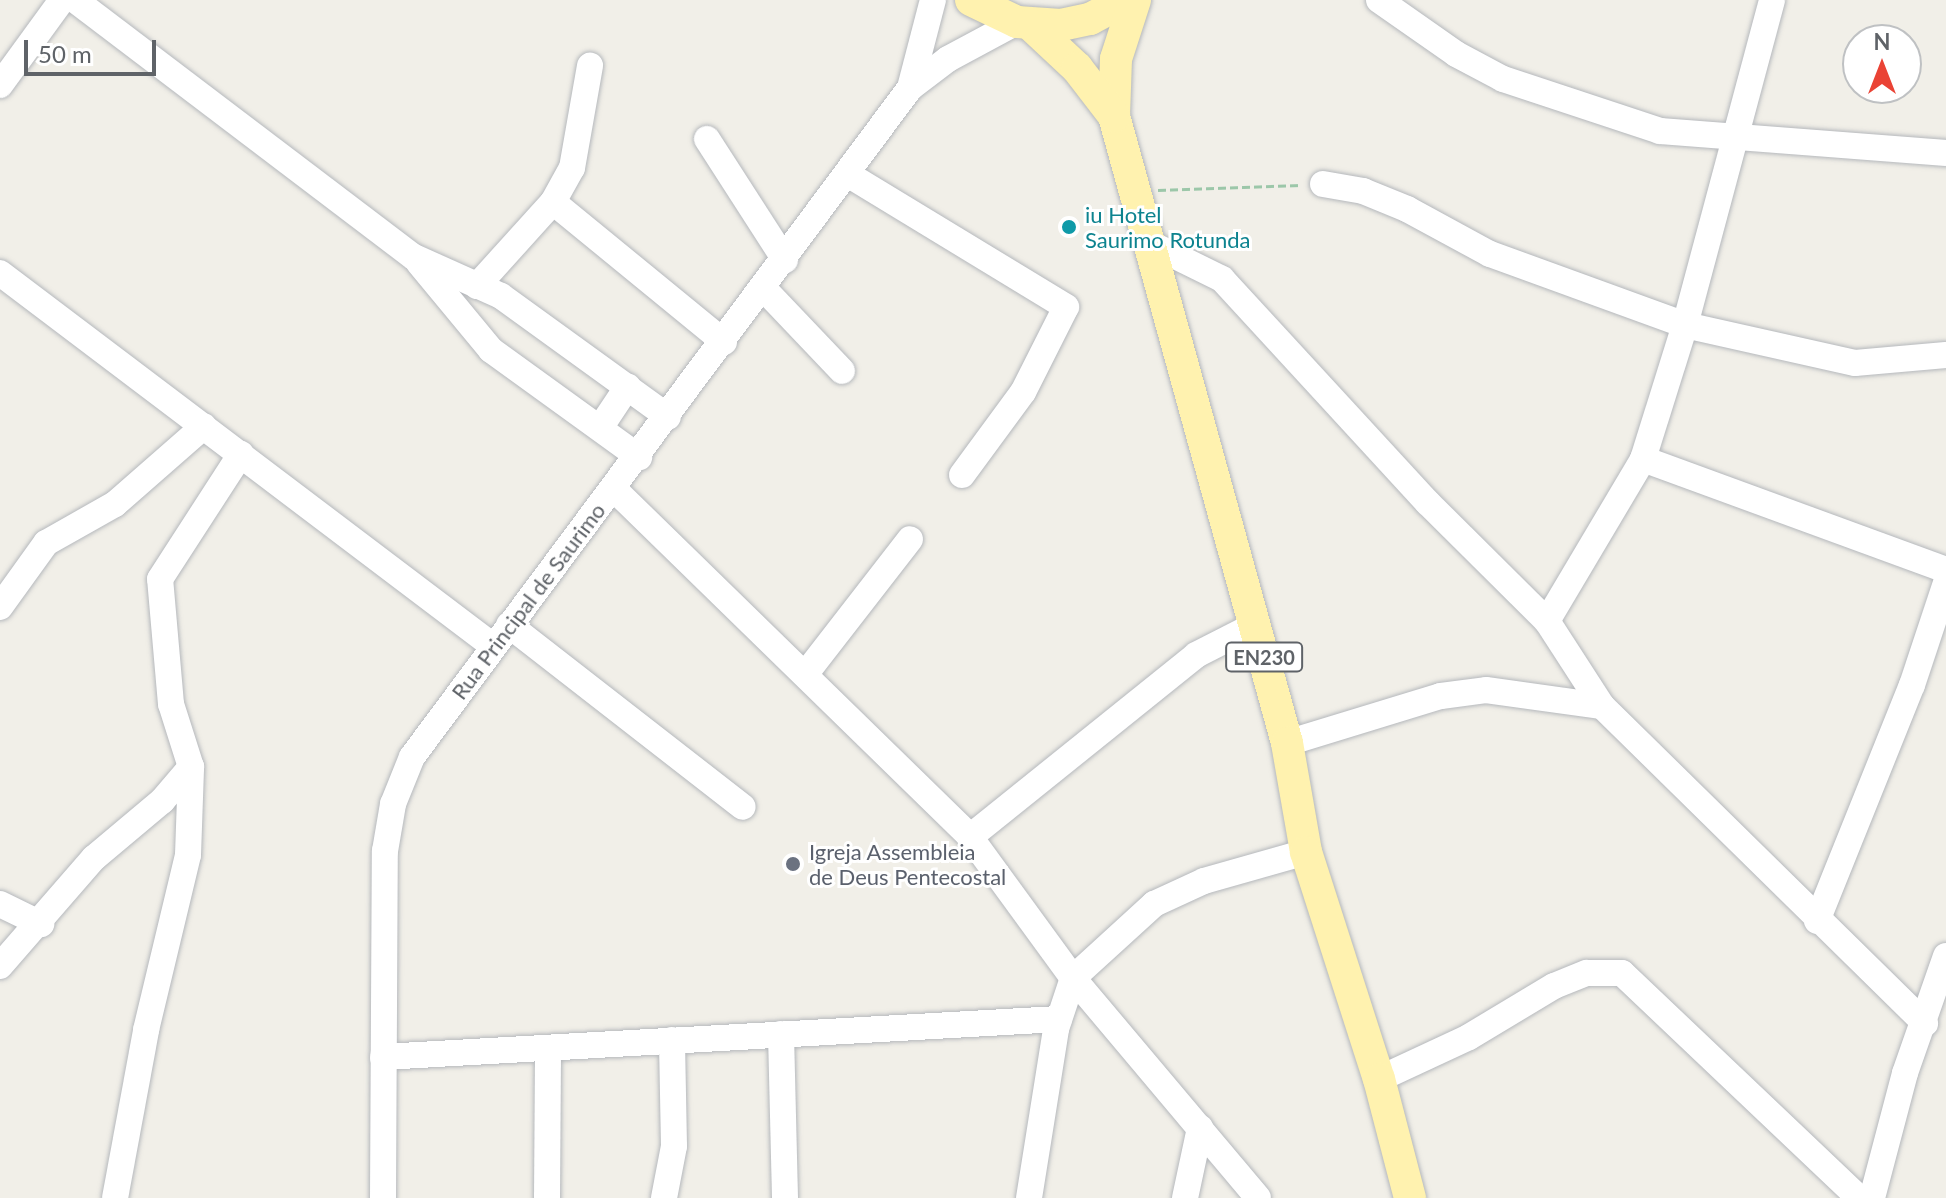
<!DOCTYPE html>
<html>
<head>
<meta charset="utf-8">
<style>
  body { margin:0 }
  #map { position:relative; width:1946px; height:1198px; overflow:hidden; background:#f1efe8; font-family:Lato,sans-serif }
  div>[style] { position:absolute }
  .path>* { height:3px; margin-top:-1.5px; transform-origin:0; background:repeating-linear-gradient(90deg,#9cc7a9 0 8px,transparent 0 12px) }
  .roads { filter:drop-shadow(0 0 2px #b5b8bc) drop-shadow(0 0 2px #b5b8bc) }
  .minor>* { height:26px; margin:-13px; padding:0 13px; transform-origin:13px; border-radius:13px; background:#fff }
  .major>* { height:32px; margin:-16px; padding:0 16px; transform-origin:16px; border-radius:16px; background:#fff2af }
  .dots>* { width:22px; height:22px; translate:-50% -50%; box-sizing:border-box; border:4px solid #fff; border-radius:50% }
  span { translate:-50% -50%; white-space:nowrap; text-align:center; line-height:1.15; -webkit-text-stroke:6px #fff; paint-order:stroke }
  .shield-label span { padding:2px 6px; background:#fff; border:2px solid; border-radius:6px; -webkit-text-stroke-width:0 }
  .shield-label { font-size:20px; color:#5f6368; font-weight:700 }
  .culture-label { font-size:22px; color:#0d838f }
  .left { translate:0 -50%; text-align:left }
  .street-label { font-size:22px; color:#5f6368 }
  .worship-label { font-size:22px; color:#5b616d }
  .north { position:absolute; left:1842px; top:24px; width:80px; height:80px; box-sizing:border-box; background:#fff; border:2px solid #bfc1c3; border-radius:50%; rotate:0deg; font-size:22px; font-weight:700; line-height:32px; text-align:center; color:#5f6368 }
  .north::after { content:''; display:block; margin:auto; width:28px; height:36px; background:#ea4335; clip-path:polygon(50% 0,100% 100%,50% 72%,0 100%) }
  .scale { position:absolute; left:24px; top:40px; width:132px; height:36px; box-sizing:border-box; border:4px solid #5f6368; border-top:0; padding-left:10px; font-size:24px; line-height:28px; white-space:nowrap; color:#5f6368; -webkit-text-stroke:6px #fff; paint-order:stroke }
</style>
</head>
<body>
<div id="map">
  <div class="path">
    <i style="left:1158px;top:190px;width:144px;rotate:-2deg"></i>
  </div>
  <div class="roads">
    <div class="minor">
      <i style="left:75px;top:0;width:425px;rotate:37.2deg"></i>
      <i style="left:414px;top:257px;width:95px;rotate:24.1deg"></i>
      <i style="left:501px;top:296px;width:206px;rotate:35.9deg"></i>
      <i style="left:1379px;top:0;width:94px;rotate:35deg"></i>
      <i style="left:1456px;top:54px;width:53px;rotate:28deg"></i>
      <i style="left:1503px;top:79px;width:165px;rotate:18.3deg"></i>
      <i style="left:1660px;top:131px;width:287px;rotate:4.4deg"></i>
      <i style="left:0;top:85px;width:105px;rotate:-53.9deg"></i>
      <i style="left:910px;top:88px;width:91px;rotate:-75.4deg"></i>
      <i style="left:707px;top:139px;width:144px;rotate:57.2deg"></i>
      <i style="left:849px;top:175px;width:254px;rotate:31.3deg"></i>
      <i style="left:1066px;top:307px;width:95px;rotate:116.8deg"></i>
      <i style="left:1023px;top:392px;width:103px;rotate:126.3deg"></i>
      <i style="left:1323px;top:184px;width:41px;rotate:9.9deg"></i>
      <i style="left:1363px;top:191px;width:48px;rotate:22.2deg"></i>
      <i style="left:1407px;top:209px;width:94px;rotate:28.5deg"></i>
      <i style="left:1490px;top:254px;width:208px;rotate:20deg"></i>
      <i style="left:1685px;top:325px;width:174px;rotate:12.6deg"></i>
      <i style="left:1855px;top:363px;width:91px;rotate:-5deg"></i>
      <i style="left:553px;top:202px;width:39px;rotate:-61deg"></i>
      <i style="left:572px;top:168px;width:104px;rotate:-80deg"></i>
      <i style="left:1153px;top:245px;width:77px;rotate:26.2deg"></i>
      <i style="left:1222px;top:279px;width:304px;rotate:47.4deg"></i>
      <i style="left:1428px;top:503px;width:168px;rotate:44.8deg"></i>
      <i style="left:1547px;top:621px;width:101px;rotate:57.1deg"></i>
      <i style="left:1602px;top:706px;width:453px;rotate:44.5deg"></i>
      <i style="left:419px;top:263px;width:113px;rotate:50.4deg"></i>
      <i style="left:491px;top:350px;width:183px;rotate:35.9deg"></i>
      <i style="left:0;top:273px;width:618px;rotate:37.11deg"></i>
      <i style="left:477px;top:286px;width:113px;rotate:-47.9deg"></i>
      <i style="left:553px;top:202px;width:221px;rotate:39.3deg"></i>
      <i style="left:764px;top:289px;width:113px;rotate:46.4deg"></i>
      <i style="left:600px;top:428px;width:50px;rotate:-56.3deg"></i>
      <i style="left:1643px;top:459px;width:323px;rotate:20.1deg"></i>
      <i style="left:614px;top:489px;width:498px;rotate:44.3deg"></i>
      <i style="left:970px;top:837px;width:175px;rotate:53.9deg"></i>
      <i style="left:1073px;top:978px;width:287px;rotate:49.9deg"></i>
      <i style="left:0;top:607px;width:79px;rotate:-54.3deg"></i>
      <i style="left:46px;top:543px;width:79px;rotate:-29.5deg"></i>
      <i style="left:115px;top:504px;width:118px;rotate:-41.2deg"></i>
      <i style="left:1547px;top:621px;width:188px;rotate:-59.3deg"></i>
      <i style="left:1643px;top:459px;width:140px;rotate:-72.6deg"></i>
      <i style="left:1685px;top:325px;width:336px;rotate:-75deg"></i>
      <i style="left:509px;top:625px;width:296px;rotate:37.9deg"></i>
      <i style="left:807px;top:672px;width:168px;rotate:-52.2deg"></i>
      <i style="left:1287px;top:743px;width:161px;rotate:-17deg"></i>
      <i style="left:1441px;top:696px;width:45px;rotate:-7.6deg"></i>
      <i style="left:1486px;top:690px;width:117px;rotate:7.9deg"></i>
      <i style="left:970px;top:837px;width:290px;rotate:-38.8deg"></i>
      <i style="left:1196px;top:655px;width:66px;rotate:-27deg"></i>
      <i style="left:0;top:904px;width:46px;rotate:26deg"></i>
      <i style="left:1817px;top:921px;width:254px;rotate:-68.1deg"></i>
      <i style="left:1912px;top:685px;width:108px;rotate:-71.6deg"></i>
      <i style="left:0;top:966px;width:143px;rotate:-49deg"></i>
      <i style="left:94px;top:858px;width:89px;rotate:-40deg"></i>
      <i style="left:162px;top:801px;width:45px;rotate:-49.5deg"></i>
      <i style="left:191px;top:767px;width:66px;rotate:-107.6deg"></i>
      <i style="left:171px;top:704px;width:125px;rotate:-95deg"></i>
      <i style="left:160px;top:579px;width:149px;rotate:-57.1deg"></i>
      <i style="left:781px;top:1034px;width:164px;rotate:88.6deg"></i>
      <i style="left:383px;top:1057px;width:677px;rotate:-3.22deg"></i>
      <i style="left:1379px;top:1079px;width:99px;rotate:-25deg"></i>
      <i style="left:1469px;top:1037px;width:99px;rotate:-31deg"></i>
      <i style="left:1554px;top:986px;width:35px;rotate:-22deg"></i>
      <i style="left:1587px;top:973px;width:35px"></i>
      <i style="left:1622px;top:973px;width:327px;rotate:43.5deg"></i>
      <i style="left:115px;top:1198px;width:171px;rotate:-79.5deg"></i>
      <i style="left:146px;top:1030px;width:180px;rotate:-76.5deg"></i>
      <i style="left:188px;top:855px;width:88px;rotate:-88deg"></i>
      <i style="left:383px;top:1198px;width:347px;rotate:-89.7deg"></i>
      <i style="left:385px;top:851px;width:48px;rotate:-80.3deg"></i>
      <i style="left:393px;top:804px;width:51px;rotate:-68deg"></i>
      <i style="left:412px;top:757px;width:834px;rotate:-53.34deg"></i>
      <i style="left:910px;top:88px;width:48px;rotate:-37.3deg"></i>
      <i style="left:948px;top:59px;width:78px;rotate:-28.2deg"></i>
      <i style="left:547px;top:1198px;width:150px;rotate:-89.6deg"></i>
      <i style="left:664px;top:1198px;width:53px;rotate:-79.1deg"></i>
      <i style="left:674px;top:1146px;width:106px;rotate:-91.1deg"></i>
      <i style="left:1029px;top:1198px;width:171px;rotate:-80.9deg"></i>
      <i style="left:1056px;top:1029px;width:54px;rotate:-71.6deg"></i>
      <i style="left:1073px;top:978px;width:110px;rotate:-42.4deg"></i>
      <i style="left:1154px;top:904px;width:55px;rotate:-24.7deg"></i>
      <i style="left:1204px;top:881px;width:106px;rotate:-15.9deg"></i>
      <i style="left:1185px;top:1198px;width:72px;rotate:-77.9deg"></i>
      <i style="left:1872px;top:1198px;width:129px;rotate:-75.2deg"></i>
      <i style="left:1905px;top:1073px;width:124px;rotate:-70.7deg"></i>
    </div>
    <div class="major">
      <i style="left:971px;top:0;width:51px;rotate:25.6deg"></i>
      <i style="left:1017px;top:22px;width:44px;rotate:3.9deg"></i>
      <i style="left:1061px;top:25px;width:30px;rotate:-12deg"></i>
      <i style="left:1090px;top:19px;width:40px;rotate:-28deg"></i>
      <i style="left:1135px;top:0;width:62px;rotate:107.9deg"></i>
      <i style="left:1116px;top:59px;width:57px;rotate:92deg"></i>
      <i style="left:1114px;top:116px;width:650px;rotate:74.57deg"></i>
      <i style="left:1287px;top:743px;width:111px;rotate:80.1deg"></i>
      <i style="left:1306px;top:852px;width:238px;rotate:72.2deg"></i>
      <i style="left:1379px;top:1079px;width:123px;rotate:75.4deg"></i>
      <i style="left:1031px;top:25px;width:63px;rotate:43.1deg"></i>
      <i style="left:1077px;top:68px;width:61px;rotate:52.4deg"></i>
    </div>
  </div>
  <div class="dots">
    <i style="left:1069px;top:227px;background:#0f9aa8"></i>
    <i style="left:793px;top:864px;background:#6b7280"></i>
  </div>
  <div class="shield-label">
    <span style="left:1264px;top:657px">EN230</span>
  </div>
  <div class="culture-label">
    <span class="left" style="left:1085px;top:227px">iu Hotel<br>Saurimo Rotunda</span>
  </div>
  <div class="street-label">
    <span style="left:528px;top:601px;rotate:-53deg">Rua Principal de Saurimo</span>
  </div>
  <div class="worship-label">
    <span class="left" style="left:809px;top:864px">Igreja Assembleia<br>de Deus Pentecostal</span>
  </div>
  <div class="north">N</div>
  <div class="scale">50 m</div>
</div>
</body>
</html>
